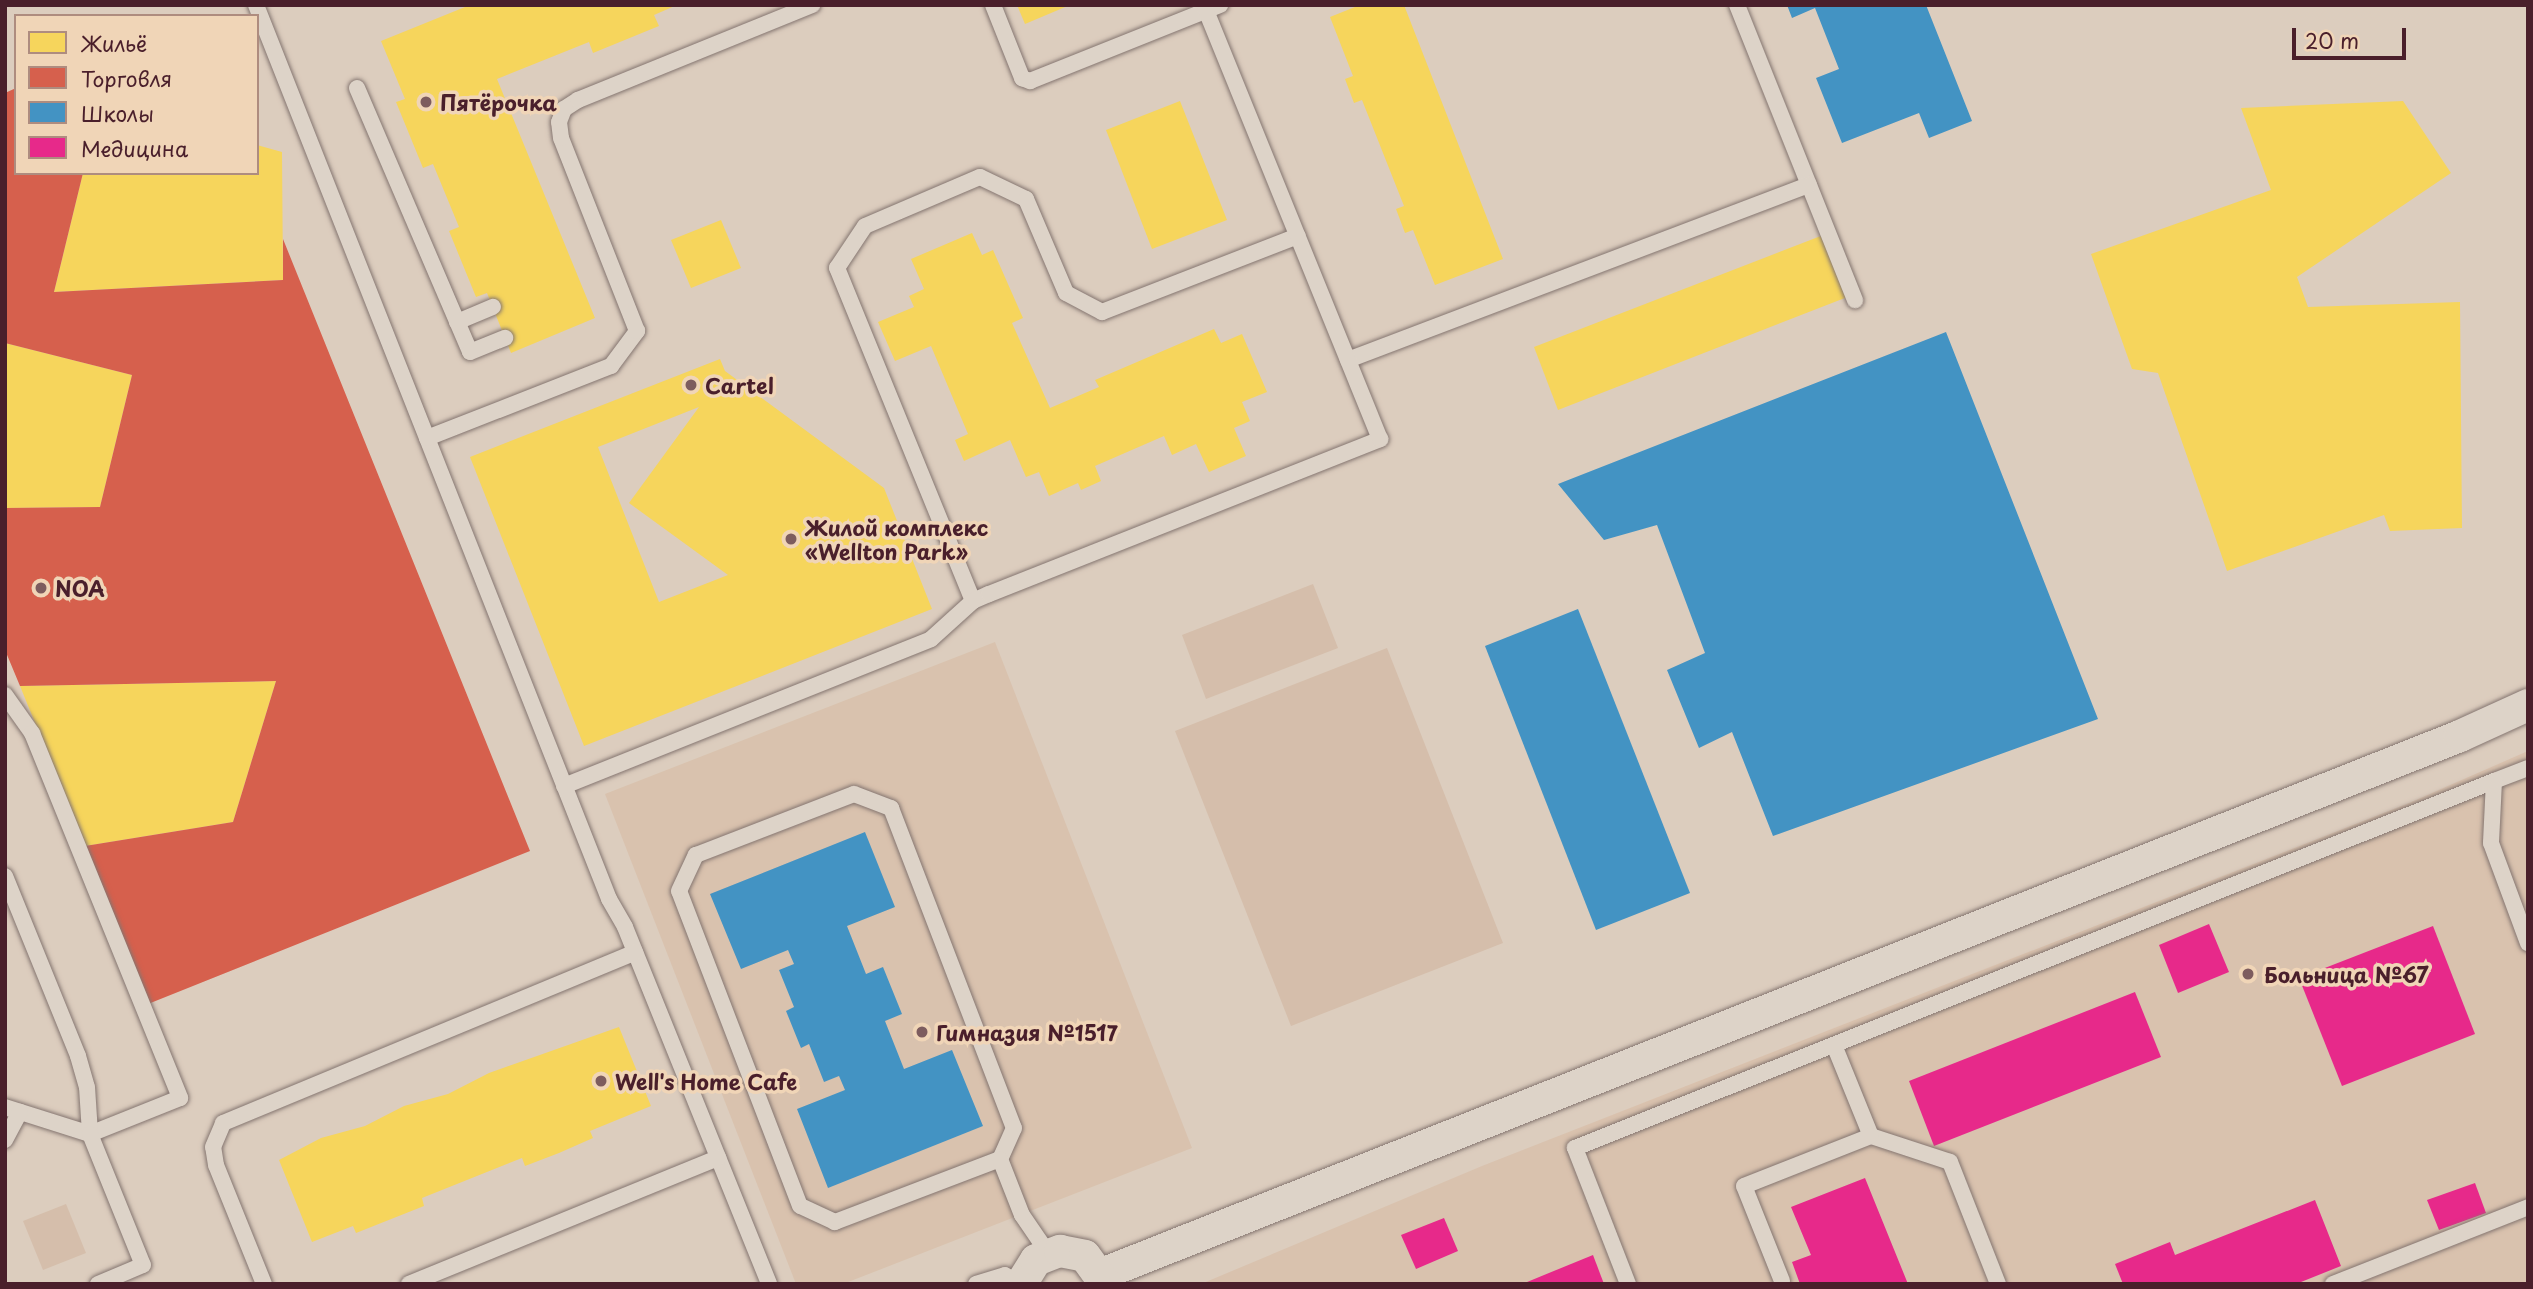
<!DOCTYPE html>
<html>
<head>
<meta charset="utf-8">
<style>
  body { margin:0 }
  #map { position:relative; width:2533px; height:1289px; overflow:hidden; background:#dccdbe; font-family:"Playpen Sans",sans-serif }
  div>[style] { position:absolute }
  .built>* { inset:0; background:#d9c2ae }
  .green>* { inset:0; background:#d5beab }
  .homes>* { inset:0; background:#f6d55c }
  .shops>* { inset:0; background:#d6604d }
  .schools>* { inset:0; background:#4393c3 }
  .health>* { inset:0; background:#e7298a }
  .roads { filter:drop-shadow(0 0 2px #847570) drop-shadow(0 0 2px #847570) }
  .lane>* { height:16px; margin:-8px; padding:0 8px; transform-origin:8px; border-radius:8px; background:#ddd3c8 }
  .street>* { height:32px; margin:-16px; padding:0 16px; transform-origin:16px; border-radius:16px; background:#ddd3c8 }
  .dots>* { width:19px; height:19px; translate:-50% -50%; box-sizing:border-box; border:4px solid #f0d5b7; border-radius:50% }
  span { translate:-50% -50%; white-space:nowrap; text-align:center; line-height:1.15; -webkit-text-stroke:7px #f0d5b7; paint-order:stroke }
  .poi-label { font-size:21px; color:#4a1f2b; font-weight:700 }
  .left { translate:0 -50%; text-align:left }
  .frame { position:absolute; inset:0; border:7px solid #4a1f2b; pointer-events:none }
  .legend { position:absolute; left:14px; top:14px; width:245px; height:161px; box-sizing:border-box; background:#f0d5b7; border:2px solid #ae8c7f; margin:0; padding:9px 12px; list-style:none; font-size:21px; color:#4a1f2b }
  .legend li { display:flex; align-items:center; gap:14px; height:35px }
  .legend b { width:35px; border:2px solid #ae8c7f }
  .scale { position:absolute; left:2292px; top:28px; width:114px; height:32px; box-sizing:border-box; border:4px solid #4a1f2b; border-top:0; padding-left:9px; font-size:21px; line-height:24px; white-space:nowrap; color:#4a1f2b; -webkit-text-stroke:5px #f0d5b7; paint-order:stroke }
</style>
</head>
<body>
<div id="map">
  <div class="built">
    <div style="clip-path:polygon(995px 642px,1192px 1148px,843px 1284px,796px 1284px,605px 794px)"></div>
    <div style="clip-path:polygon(2528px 751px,2528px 1284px,1201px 1284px,1482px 1166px,2409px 803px)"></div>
  </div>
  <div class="green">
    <div style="clip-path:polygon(1313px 584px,1338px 648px,1206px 699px,1182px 635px)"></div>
    <div style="clip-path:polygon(1387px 648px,1503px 943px,1291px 1026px,1175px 731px)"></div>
    <div style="clip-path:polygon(66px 1204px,86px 1253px,43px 1270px,23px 1221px)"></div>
  </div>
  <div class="homes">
    <div style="clip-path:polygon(470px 5px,677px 5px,654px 15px,659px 26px,593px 53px,589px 42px,497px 79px,595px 318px,511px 353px,487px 293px,476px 297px,449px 231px,459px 227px,433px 164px,423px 168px,396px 102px,405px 99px,381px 41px)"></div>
    <div style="clip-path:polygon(1017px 5px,1070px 5px,1025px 24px)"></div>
    <div style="clip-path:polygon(1360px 5px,1404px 5px,1503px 259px,1435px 285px,1413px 230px,1405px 233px,1396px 209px,1404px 206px,1362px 100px,1354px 103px,1345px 79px,1353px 76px,1330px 17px)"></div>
    <div style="clip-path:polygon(1180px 101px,1227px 220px,1152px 249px,1106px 130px)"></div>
    <div style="clip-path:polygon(2403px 101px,2451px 173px,2297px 277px,2308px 307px,2460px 302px,2462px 528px,2390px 531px,2384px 515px,2227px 571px,2158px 373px,2132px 369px,2091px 254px,2271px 190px,2241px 108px)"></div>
    <div style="clip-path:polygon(257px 145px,282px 152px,283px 280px,54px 292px,83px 173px,257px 173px)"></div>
    <div style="clip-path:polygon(721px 220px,741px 268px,691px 288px,671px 240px)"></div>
    <div style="clip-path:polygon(972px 233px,982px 255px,993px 250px,1023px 318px,1012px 323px,1050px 408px,1099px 387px,1095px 380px,1214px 329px,1221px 343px,1242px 334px,1267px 392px,1242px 402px,1250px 421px,1234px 428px,1246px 456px,1209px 472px,1196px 444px,1172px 455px,1164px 436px,1095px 466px,1101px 481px,1081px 490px,1078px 483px,1049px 496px,1039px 472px,1026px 477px,1010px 440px,964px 461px,955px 440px,968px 434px,931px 346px,895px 361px,878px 322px,914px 307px,909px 296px,924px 289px,911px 259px)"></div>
    <div style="clip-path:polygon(1826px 234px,1850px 296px,1558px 410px,1534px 347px)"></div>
    <div style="clip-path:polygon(5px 343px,132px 375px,100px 507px,5px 508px)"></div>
    <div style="clip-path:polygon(evenodd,720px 359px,725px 371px,884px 488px,932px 609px,584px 746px,470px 457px,720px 359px,699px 407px,629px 503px,728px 575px,659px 602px,598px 447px,699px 407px)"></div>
    <div style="clip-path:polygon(276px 681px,233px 822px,85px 846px,20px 686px)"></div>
    <div style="clip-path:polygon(619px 1027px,651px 1106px,590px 1131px,593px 1138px,559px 1153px,525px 1166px,522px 1158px,422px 1198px,424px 1206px,356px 1233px,353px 1226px,312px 1242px,279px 1160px,321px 1138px,365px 1126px,404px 1106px,448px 1094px,489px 1073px)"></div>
  </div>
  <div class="shops">
    <div style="clip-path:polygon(16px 88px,16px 173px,83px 173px,54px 292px,283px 280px,283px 239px,530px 851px,148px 1004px,85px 846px,233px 822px,276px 681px,20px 686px,5px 650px,5px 508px,100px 507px,132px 375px,5px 343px,5px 93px)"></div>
  </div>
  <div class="schools">
    <div style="clip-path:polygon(1787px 5px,1926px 5px,1972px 121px,1929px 138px,1919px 113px,1842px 143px,1816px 78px,1839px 69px,1815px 8px,1792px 18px)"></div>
    <div style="clip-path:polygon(1946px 332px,2098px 719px,1773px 836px,1732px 732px,1699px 748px,1667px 670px,1705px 653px,1657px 525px,1604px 540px,1558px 484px)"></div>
    <div style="clip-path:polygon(1578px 609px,1690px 893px,1596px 930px,1485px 646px)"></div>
    <div style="clip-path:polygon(865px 832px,895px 907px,847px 926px,866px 974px,883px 967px,902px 1014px,885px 1021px,904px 1069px,952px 1050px,983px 1126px,828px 1188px,797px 1109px,845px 1090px,839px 1076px,824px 1082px,809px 1044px,801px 1048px,786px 1011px,794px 1007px,779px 970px,794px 964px,788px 950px,741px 969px,710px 894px)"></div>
  </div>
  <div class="health">
    <div style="clip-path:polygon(2209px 924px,2229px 972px,2178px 993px,2159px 945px)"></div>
    <div style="clip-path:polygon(2433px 926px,2475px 1034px,2342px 1086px,2299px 978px)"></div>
    <div style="clip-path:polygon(2135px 992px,2161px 1057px,1934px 1146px,1909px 1081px)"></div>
    <div style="clip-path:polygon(1865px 1178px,1908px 1284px,1800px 1284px,1792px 1262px,1811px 1255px,1791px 1207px)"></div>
    <div style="clip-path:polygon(2475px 1183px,2486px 1213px,2439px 1230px,2427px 1200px)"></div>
    <div style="clip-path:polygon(2315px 1200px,2341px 1266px,2296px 1284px,2123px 1284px,2115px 1264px,2170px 1242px,2175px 1255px)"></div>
    <div style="clip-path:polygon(1444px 1218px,1458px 1251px,1416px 1269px,1401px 1235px)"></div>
    <div style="clip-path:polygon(1593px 1255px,1604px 1284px,1522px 1284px)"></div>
  </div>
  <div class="roads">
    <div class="lane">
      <div style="left:256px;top:5px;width:961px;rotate:68.45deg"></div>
      <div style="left:609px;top:899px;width:32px;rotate:60deg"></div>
      <div style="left:625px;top:927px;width:385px;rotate:68deg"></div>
      <div style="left:993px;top:5px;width:79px;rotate:68.3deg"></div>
      <div style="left:1022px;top:78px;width:9px;rotate:21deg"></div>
      <div style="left:1030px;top:81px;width:205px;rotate:-21.8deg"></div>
      <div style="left:1737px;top:5px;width:318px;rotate:68.2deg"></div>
      <div style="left:357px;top:88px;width:287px;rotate:66.8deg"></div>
      <div style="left:470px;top:352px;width:38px;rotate:-22deg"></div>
      <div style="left:457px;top:322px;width:39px;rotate:-23deg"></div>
      <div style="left:1348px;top:360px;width:493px;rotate:-20.8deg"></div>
      <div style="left:427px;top:438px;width:198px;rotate:-21.4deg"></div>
      <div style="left:611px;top:366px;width:44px;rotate:-53.4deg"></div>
      <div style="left:637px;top:331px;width:207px;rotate:-111.5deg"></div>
      <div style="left:561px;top:138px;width:16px;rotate:-97deg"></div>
      <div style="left:559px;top:122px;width:14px;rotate:-69deg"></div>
      <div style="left:564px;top:109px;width:17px;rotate:-33deg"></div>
      <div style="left:578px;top:100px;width:253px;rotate:-22.1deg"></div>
      <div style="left:973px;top:601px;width:360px;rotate:-112.2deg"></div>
      <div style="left:837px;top:268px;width:50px;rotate:-56.3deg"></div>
      <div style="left:865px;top:226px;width:125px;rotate:-23.1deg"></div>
      <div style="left:980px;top:177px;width:51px;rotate:25.6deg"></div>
      <div style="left:1026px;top:199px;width:102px;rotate:66.9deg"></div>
      <div style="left:1066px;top:293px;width:41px;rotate:27.8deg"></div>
      <div style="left:1102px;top:312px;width:210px;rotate:-21.2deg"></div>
      <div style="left:5px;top:695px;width:47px;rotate:54.6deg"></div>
      <div style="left:32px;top:733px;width:394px;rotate:67.9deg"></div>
      <div style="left:180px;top:1098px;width:97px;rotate:158.2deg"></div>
      <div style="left:90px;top:1134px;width:89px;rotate:-162.4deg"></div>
      <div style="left:2528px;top:768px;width:36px;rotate:159deg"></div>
      <div style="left:2494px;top:781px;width:62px;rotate:92.8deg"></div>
      <div style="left:2491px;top:843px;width:107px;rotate:69.7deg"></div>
      <div style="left:564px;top:786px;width:395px;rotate:-21.8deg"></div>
      <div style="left:931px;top:639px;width:57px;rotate:-42.1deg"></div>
      <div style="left:973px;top:601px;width:17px;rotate:-24deg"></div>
      <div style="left:989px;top:594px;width:421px;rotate:-21.6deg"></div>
      <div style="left:1380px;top:439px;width:462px;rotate:-112.1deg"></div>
      <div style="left:854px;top:794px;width:40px;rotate:21deg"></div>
      <div style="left:891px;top:808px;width:343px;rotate:69deg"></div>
      <div style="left:1014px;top:1128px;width:34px;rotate:114deg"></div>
      <div style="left:1000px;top:1159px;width:177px;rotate:159.1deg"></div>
      <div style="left:835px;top:1222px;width:38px;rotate:-155deg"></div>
      <div style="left:800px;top:1206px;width:337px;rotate:-111deg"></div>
      <div style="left:679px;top:891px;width:40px;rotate:-65deg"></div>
      <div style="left:696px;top:855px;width:169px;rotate:-21.1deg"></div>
      <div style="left:5px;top:876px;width:194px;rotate:67.9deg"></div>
      <div style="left:78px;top:1056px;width:32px;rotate:74deg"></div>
      <div style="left:87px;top:1087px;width:47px;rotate:86.3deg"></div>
      <div style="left:90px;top:1134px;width:141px;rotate:68deg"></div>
      <div style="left:143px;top:1265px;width:49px;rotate:157.1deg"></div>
      <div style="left:1834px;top:1045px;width:98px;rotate:67.9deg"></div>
      <div style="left:1871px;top:1136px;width:83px;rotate:18.2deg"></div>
      <div style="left:1950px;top:1162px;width:131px;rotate:68.5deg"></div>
      <div style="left:5px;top:1140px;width:32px;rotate:-62deg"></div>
      <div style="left:1000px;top:1159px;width:60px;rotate:68.6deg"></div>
      <div style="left:1022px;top:1215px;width:46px;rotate:55.6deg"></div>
      <div style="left:1782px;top:1281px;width:102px;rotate:-111.8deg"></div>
      <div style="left:1744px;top:1186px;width:136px;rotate:-21.5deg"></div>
      <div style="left:264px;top:1284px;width:128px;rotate:-112deg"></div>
      <div style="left:216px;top:1165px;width:18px;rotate:-99deg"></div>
      <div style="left:213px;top:1147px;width:26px;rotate:-67deg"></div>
      <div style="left:223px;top:1123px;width:446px;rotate:-22.5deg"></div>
      <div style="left:409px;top:1284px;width:334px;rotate:-22.2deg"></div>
      <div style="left:976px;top:1284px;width:30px;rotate:-17deg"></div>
      <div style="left:1005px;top:1275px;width:17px;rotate:31deg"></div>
      <div style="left:1628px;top:1284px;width:146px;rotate:-111.3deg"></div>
      <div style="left:1575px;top:1148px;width:990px;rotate:-21.77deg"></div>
      <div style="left:2333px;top:1284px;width:210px;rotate:-21.5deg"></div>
    </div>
    <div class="street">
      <div style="left:1102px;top:1274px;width:1461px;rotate:-21.61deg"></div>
      <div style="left:2460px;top:736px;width:75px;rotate:-24.5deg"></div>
      <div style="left:1021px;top:1284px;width:28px;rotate:-58deg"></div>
      <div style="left:1036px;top:1260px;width:26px;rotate:-21deg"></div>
      <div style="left:1060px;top:1251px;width:25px;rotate:11deg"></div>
      <div style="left:1085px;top:1256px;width:34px;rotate:54deg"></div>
    </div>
  </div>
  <div class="dots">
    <div style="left:426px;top:102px;background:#7d5c5e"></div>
    <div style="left:691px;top:385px;background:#7d5c5e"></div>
    <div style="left:791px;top:539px;background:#7d5c5e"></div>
    <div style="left:41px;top:588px;background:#7d5c5e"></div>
    <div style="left:2248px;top:974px;background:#7d5c5e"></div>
    <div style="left:922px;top:1032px;background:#7d5c5e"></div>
    <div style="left:601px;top:1081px;background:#7d5c5e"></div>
  </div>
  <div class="poi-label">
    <span class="left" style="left:440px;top:102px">Пятёрочка</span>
    <span class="left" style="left:705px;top:385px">Cartel</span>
    <span class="left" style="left:805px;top:539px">Жилой комплекс<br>«Wellton Park»</span>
    <span class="left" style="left:55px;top:588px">NOA</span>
    <span class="left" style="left:2264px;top:974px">Больница №67</span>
    <span class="left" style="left:936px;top:1032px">Гимназия №1517</span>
    <span class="left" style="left:615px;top:1081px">Well's Home Cafe</span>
  </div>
  <div class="frame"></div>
  <ul class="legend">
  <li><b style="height:19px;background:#f6d55c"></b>Жильё</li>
  <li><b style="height:19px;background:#d6604d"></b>Торговля</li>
  <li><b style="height:19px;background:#4393c3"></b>Школы</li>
  <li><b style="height:19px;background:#e7298a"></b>Медицина</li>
  </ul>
  <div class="scale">20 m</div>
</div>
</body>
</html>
